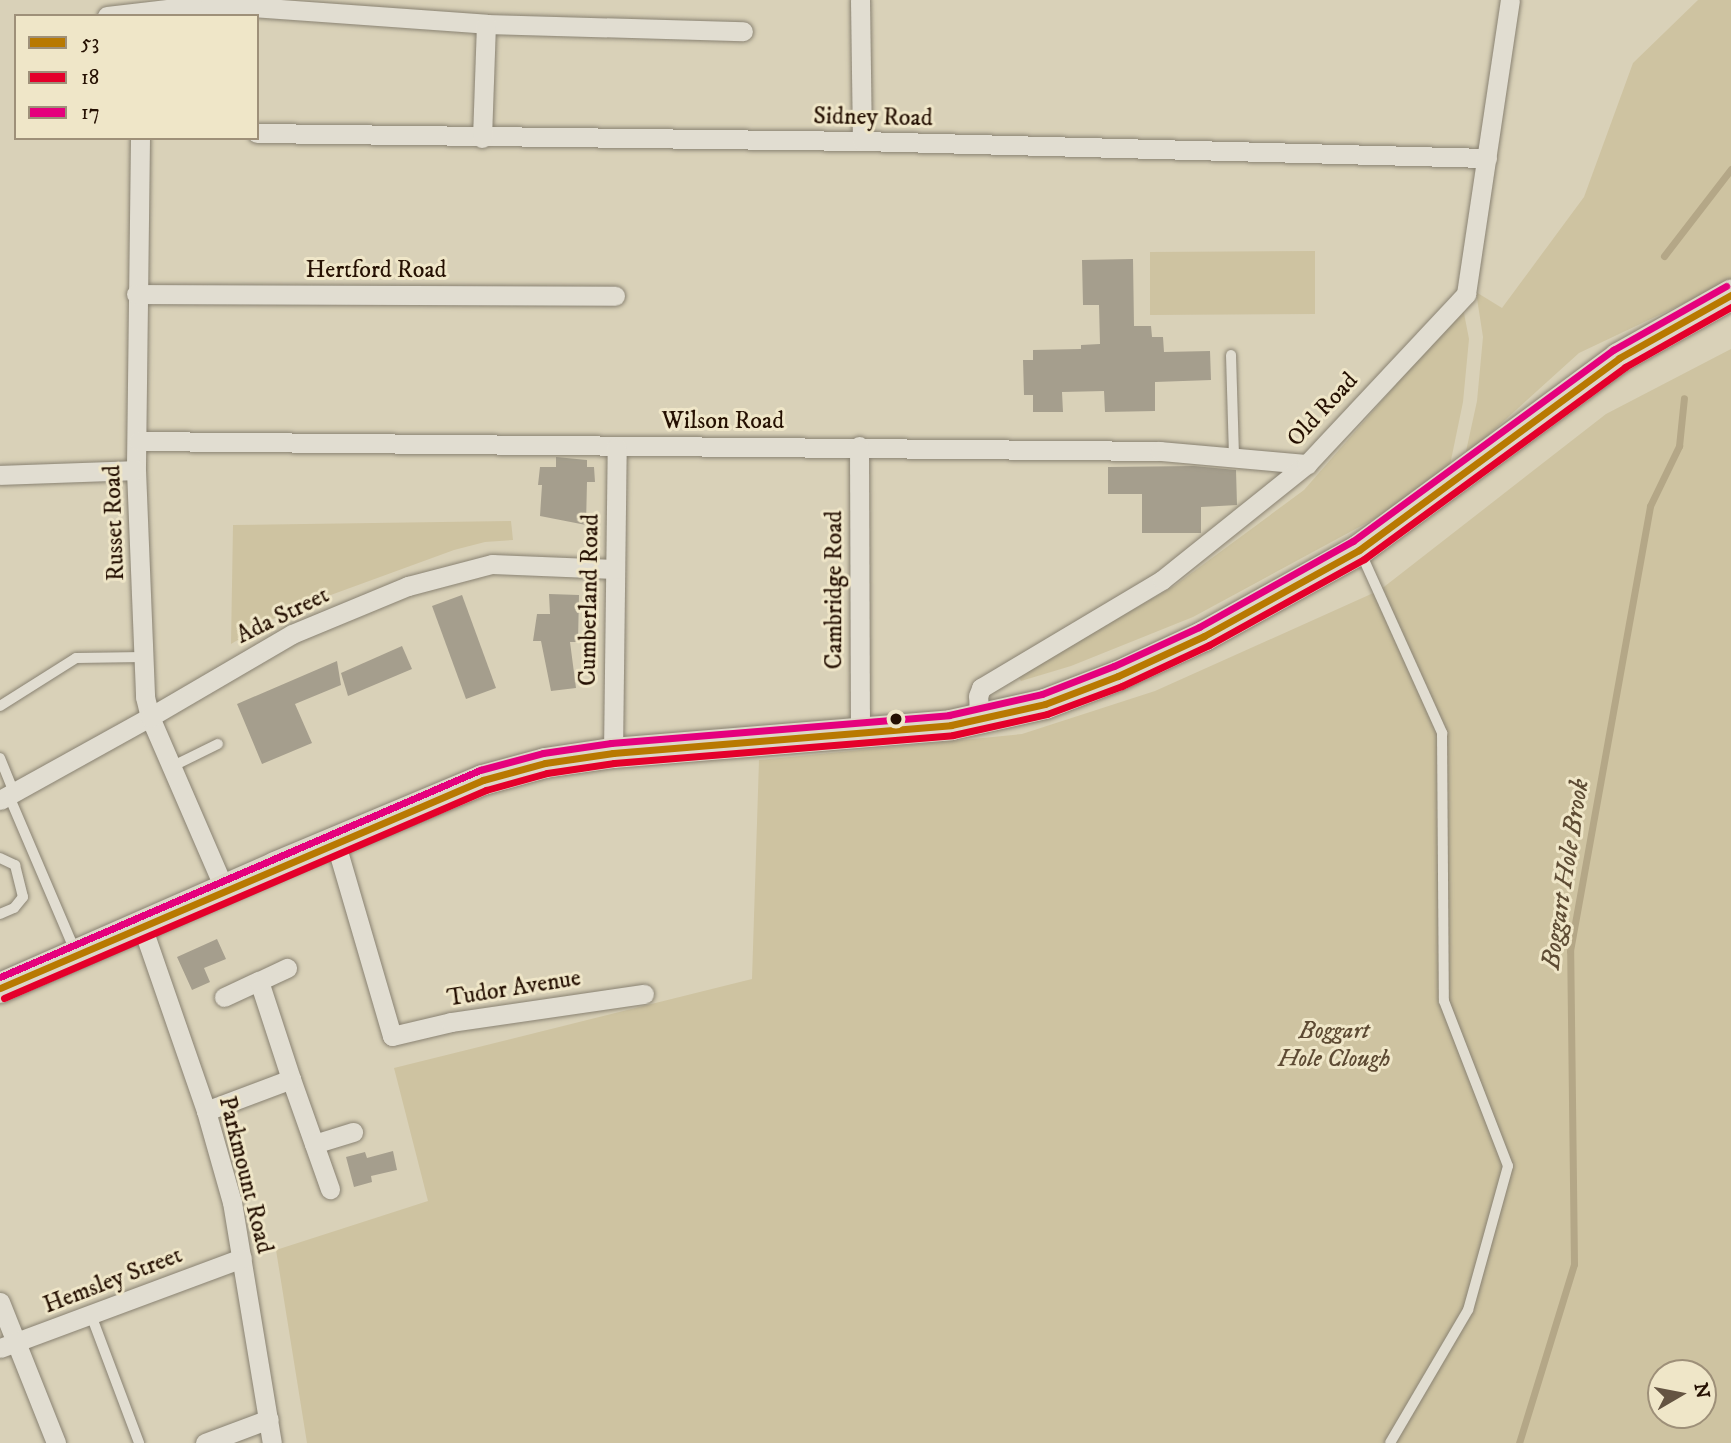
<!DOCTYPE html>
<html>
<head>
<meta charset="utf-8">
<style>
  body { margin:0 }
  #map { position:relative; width:1731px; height:1443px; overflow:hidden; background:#d9d1b8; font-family:"IM FELL DW Pica",serif }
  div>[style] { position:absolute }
  .green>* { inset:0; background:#cec3a1 }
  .stream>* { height:7px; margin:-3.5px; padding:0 3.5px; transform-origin:3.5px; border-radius:3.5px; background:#b4a787 }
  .building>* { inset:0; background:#a59e8d }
  .roads { filter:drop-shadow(0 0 2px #898272) drop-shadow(0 0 2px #898272) }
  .service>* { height:10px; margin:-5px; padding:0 5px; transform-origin:5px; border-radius:5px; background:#e1ddd1 }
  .minor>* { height:19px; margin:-9.5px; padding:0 9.5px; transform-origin:9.5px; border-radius:9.5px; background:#e1ddd1 }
  .primary>* { height:30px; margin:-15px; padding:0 15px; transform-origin:15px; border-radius:15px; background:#dcd7c8 }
  .bus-1>* { height:7px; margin:-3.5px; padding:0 3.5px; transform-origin:3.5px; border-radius:3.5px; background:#b87901 }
  .bus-2>* { height:7px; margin:-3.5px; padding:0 3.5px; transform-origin:3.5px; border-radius:3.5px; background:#e4002b }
  .bus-3>* { height:7px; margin:-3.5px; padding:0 3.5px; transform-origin:3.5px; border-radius:3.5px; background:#e5007d }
  .dots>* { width:19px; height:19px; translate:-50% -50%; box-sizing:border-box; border:4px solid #efe6c8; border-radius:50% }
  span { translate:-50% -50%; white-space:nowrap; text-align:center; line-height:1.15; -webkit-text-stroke:6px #efe6c8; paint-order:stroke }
  .street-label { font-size:24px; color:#251002 }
  .park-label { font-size:24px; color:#5d4a33; font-style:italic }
  .water-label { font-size:26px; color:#5e4c34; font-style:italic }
  .legend { position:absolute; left:14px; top:14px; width:245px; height:126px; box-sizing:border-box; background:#efe6c8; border:2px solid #9e9079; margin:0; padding:9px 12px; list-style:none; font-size:21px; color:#251002 }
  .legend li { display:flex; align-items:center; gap:14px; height:35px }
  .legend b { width:35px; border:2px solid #9e9079 }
  .north { position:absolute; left:1647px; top:1359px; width:70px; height:70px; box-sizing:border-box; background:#efe6c8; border:2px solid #9e9079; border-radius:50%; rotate:80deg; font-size:19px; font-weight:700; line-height:28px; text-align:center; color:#251002 }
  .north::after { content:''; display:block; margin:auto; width:24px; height:32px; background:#645442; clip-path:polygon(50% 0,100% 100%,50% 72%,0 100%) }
</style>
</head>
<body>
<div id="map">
  <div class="green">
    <div style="clip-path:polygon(1698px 0,1731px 0,1731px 281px,1579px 353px,1465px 456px,1477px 401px,1483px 337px,1476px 292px,1502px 308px,1584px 197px,1633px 63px)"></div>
    <div style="clip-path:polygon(1315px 251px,1315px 314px,1150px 315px,1150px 252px)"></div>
    <div style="clip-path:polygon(1463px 308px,1469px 339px,1463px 402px,1450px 465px,1385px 513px,1193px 617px,1071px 666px,1021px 681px,1018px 676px,1174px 586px,1304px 490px)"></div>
    <div style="clip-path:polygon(evenodd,1731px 349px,1731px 1443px,307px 1443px,276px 1250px,428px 1201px,394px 1068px,752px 979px,759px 760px,1022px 734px,1155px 691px,1380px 590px,1606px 414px,1731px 349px,1661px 1373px,1703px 1373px,1703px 1415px,1661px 1415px,1661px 1373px)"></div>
    <div style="clip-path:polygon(511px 521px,513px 540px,485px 542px,454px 550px,328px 596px,273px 619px,231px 644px,233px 525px)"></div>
  </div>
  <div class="stream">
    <div style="left:1664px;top:256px;width:110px;rotate:-52.4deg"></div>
    <div style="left:1519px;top:1443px;width:187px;rotate:-72.9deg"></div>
    <div style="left:1574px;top:1264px;width:313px;rotate:-90.7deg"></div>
    <div style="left:1570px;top:951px;width:452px;rotate:-79.8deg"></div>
    <div style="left:1650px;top:506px;width:67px;rotate:-64.2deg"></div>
    <div style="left:1679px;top:446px;width:48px;rotate:-84.1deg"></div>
  </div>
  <div class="building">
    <div style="clip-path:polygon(1133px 259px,1134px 326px,1151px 326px,1152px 337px,1163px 337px,1164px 352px,1210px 351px,1211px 380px,1155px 382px,1155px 411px,1105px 412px,1104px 391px,1062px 392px,1063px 412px,1033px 412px,1033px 395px,1024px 395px,1023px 360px,1033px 360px,1033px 350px,1081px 349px,1081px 345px,1100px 344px,1099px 305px,1083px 305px,1082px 260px)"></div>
    <div style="clip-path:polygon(556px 457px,587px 460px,587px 467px,594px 467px,595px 482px,587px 482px,586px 525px,540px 516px,542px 485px,538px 485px,540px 467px,556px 467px)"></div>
    <div style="clip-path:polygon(1194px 466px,1236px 470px,1237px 505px,1201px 507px,1201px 533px,1142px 533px,1142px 494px,1108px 494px,1108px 467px)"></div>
    <div style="clip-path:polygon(549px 594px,579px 595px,578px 642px,570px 642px,576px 688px,551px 691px,541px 641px,533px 641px,537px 614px,550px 614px)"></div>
    <div style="clip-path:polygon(462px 595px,496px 688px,466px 699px,432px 606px)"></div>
    <div style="clip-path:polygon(402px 646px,412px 669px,348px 696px,341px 673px)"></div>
    <div style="clip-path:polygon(337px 661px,341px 685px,295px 704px,312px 743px,262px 764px,237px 704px)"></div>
    <div style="clip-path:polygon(217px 939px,226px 959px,204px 968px,210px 982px,192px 990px,177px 957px)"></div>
    <div style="clip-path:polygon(393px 1151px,397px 1170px,371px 1176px,372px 1182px,354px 1187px,346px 1157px,365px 1152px,367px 1158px)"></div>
  </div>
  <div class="roads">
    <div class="service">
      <div style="left:1231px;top:355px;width:102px;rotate:88.3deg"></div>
      <div style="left:1360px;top:551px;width:200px;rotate:65.7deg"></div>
      <div style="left:1442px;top:733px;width:268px;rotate:89.6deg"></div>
      <div style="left:1444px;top:1001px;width:177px;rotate:68.8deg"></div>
      <div style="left:1508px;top:1166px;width:149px;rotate:105.5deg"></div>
      <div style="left:1468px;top:1310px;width:154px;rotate:120.4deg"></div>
      <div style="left:0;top:706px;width:90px;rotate:-32.3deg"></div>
      <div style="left:76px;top:658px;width:67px;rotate:-0.9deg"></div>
      <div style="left:0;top:758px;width:38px;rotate:68deg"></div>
      <div style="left:173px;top:766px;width:50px;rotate:-26.1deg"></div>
      <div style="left:9px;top:796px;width:168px;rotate:66.9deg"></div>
      <div style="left:0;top:858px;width:17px;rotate:25deg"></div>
      <div style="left:15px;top:865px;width:33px;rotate:76deg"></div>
      <div style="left:23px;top:897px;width:14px;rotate:129deg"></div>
      <div style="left:14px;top:908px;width:15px;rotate:157deg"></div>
      <div style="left:91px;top:1315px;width:137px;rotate:69.4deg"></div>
    </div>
    <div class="minor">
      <div style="left:860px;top:0;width:141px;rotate:89.2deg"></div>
      <div style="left:107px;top:16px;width:104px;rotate:-6.6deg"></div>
      <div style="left:210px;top:4px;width:277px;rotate:4.1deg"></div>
      <div style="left:486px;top:24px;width:257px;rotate:1.6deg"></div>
      <div style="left:257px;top:133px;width:605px;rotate:0.76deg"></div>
      <div style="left:862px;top:141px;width:625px;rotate:1.56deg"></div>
      <div style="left:140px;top:138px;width:332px;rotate:90.7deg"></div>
      <div style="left:136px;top:470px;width:227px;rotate:87.7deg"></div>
      <div style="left:145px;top:697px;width:21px;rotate:76deg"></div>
      <div style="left:150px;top:717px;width:189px;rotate:66.6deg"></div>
      <div style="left:482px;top:138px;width:114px;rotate:-88deg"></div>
      <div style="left:136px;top:294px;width:479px;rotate:0.2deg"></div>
      <div style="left:138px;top:441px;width:1022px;rotate:0.56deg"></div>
      <div style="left:1160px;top:451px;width:148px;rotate:5.1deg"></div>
      <div style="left:859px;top:446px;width:288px;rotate:89.8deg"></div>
      <div style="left:0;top:475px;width:136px;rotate:-2.1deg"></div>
      <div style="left:979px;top:719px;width:23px;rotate:-92deg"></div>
      <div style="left:978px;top:696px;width:9px;rotate:-69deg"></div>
      <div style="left:981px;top:688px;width:211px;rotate:-30.8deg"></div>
      <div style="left:1162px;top:580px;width:186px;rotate:-38.7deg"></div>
      <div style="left:1307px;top:464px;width:233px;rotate:-46.9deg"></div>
      <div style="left:1466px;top:294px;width:297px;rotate:-81.5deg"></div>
      <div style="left:613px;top:753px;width:306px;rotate:-89.3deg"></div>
      <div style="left:0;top:800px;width:171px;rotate:-29deg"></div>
      <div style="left:150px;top:717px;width:164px;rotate:-30.3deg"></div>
      <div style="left:292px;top:634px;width:126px;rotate:-22.5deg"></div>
      <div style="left:408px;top:586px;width:87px;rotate:-14.7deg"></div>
      <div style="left:492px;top:564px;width:123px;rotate:2.3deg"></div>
      <div style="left:335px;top:841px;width:203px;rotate:73.7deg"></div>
      <div style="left:392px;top:1036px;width:61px;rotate:-13.3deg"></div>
      <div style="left:451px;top:1022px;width:195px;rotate:-8.3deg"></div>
      <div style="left:142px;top:926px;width:196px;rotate:70.9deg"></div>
      <div style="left:206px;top:1111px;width:95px;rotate:74.1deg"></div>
      <div style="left:232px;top:1202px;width:244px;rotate:80.6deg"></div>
      <div style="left:224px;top:997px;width:38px;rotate:-25deg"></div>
      <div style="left:291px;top:1079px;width:117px;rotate:70.5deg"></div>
      <div style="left:206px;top:1111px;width:91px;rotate:-20.6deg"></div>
      <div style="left:291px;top:1079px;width:103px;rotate:-108.1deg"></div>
      <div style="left:259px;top:981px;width:31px;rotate:-25deg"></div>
      <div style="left:314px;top:1144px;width:41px;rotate:-17.1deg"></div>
      <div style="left:0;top:1302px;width:152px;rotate:68.3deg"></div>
      <div style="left:0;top:1348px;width:258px;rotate:-20.4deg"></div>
      <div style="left:205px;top:1443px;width:68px;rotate:-20.6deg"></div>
    </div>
    <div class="primary">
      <div style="left:0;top:988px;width:300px;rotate:-23.7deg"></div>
      <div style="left:275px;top:867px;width:225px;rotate:-22.7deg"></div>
      <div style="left:483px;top:780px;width:64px;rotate:-15.3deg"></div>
      <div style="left:545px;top:763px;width:69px;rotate:-8.4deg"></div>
      <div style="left:613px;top:753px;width:339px;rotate:-4.7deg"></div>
      <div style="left:951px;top:725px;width:96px;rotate:-12.6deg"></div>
      <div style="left:1045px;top:704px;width:78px;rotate:-21deg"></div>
      <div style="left:1118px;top:676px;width:95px;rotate:-24.9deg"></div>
      <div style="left:1204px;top:636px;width:177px;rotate:-29deg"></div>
      <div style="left:1359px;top:550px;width:323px;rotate:-36.4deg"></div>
      <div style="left:1619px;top:358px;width:129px;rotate:-29.4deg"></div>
    </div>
  </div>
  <div class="bus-1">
    <div style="left:0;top:988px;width:526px;rotate:-23.3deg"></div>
    <div style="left:483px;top:780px;width:64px;rotate:-15.3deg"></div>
    <div style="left:545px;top:763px;width:69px;rotate:-8.4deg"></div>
    <div style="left:613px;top:753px;width:339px;rotate:-4.7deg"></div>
    <div style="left:951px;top:725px;width:96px;rotate:-12.6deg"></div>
    <div style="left:1045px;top:704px;width:78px;rotate:-21deg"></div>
    <div style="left:1118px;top:676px;width:95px;rotate:-24.9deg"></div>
    <div style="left:1204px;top:636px;width:177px;rotate:-29deg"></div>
    <div style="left:1359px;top:550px;width:323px;rotate:-36.4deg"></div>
    <div style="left:1619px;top:358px;width:129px;rotate:-29.4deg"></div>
  </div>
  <div class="bus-2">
    <div style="left:4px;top:998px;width:525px;rotate:-23.34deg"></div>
    <div style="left:486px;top:790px;width:63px;rotate:-15.6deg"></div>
    <div style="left:547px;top:773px;width:68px;rotate:-8.5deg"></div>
    <div style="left:614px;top:763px;width:340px;rotate:-4.7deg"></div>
    <div style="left:953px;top:735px;width:96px;rotate:-12.6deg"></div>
    <div style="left:1047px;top:714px;width:80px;rotate:-20.5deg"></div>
    <div style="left:1122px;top:686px;width:96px;rotate:-25.2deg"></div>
    <div style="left:1209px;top:645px;width:177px;rotate:-29deg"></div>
    <div style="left:1364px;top:559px;width:324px;rotate:-36.3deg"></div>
    <div style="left:1625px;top:367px;width:122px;rotate:-29.5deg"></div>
  </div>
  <div class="bus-3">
    <div style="left:0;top:977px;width:523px;rotate:-23.33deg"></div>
    <div style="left:480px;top:770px;width:65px;rotate:-15.1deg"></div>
    <div style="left:543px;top:753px;width:69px;rotate:-8.4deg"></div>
    <div style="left:611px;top:743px;width:339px;rotate:-4.7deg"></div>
    <div style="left:949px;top:715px;width:95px;rotate:-12.7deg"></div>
    <div style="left:1042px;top:694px;width:77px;rotate:-21.3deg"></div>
    <div style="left:1114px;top:666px;width:94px;rotate:-24.6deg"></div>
    <div style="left:1199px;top:627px;width:176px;rotate:-29.2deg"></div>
    <div style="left:1353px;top:541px;width:323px;rotate:-36.3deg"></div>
    <div style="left:1613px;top:350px;width:130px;rotate:-29.5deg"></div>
  </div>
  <div class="dots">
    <div style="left:896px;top:719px;background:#251002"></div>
  </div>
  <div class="street-label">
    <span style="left:873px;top:118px;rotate:1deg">Sidney Road</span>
    <span style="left:376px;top:271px">Hertford Road</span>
    <span style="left:1323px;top:410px;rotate:-47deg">Old Road</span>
    <span style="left:723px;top:422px">Wilson Road</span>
    <span style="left:115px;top:523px;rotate:-92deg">Russet Road</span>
    <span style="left:835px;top:590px;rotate:-90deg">Cambridge Road</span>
    <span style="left:590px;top:600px;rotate:-89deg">Cumberland Road</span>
    <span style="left:283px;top:616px;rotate:-26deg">Ada Street</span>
    <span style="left:514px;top:989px;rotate:-9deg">Tudor Avenue</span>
    <span style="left:245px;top:1175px;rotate:76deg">Parkmount Road</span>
    <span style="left:113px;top:1281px;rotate:-21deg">Hemsley Street</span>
  </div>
  <div class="park-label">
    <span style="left:1334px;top:1046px">Boggart<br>Hole Clough</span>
  </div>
  <div class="water-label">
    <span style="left:1566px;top:874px;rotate:-81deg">Boggart Hole Brook</span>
  </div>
  <ul class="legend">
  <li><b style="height:9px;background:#b87901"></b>53</li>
  <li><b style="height:9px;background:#e4002b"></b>18</li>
  <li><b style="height:9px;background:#e5007d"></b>17</li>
  </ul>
  <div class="north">N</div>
</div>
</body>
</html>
